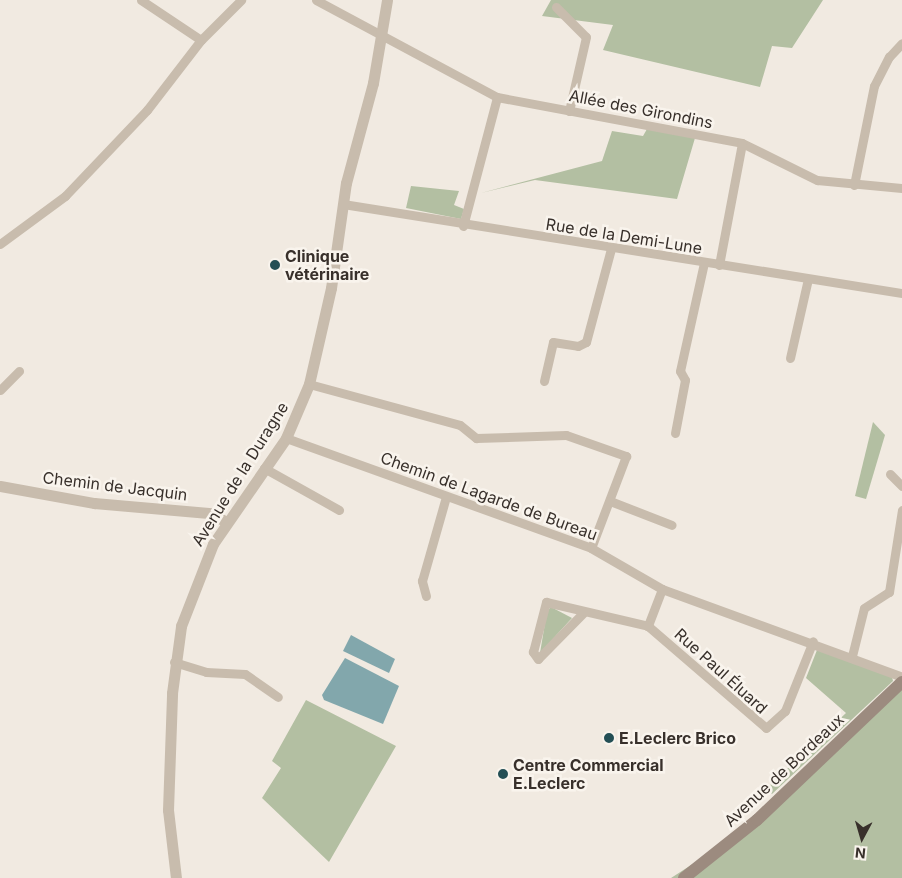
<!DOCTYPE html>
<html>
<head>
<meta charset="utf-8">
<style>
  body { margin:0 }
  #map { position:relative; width:902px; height:878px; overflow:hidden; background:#f1eae1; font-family:Inter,sans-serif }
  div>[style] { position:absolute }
  .green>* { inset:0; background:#b3bfa2 }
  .water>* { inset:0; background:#82a7ac }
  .minor>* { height:9px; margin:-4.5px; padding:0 4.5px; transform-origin:4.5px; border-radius:4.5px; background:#c8bcad }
  .tertiary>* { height:11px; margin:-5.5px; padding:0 5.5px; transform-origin:5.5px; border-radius:5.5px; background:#c8bcad }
  .secondary>* { height:12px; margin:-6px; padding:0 6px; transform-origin:6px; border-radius:6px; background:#9c8b7f }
  .dots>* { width:14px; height:14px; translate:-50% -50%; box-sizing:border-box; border:2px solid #f9f4ed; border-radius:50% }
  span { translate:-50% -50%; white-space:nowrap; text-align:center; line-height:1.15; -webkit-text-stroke:5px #f9f4ed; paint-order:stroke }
  .street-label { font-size:16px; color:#38302b }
  .poi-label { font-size:16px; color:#38302b; font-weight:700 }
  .left { translate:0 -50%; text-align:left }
  .north { position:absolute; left:837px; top:813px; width:50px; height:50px; -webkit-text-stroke:4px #f9f4ed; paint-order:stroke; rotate:186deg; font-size:14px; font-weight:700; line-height:20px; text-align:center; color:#38302b }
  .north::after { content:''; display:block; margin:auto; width:18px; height:22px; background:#38302b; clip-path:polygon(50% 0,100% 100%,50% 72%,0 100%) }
</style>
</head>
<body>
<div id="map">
  <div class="green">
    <div style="clip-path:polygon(551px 0,823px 0,792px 48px,772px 46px,760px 87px,603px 50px,613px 25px,542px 16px)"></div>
    <div style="clip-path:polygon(647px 129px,695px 138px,677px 199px,535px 180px,481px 193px,602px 161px,612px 131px,643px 136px)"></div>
    <div style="clip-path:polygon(411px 186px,459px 191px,454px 205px,464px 209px,461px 219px,406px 208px)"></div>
    <div style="clip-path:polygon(873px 422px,885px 435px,866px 499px,855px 496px)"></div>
    <div style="clip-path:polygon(551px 607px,572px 618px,540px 653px,547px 611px)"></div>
    <div style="clip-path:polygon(817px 650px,891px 673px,893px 681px,772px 794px,766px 789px,846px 713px,806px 678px)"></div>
    <div style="clip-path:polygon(902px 682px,902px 878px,671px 878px,719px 847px)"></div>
    <div style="clip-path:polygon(306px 700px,396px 746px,329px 862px,262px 798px,281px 768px,272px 761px)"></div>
  </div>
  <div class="water">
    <div style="clip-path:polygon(351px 635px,395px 659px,389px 673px,343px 651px)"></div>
    <div style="clip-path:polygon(345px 658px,399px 686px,383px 724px,324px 700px,322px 695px)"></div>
  </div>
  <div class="minor">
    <div style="left:141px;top:0;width:72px;rotate:33.7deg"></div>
    <div style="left:316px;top:0;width:205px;rotate:28.2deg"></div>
    <div style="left:497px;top:97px;width:249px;rotate:10.6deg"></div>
    <div style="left:742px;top:143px;width:84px;rotate:26.3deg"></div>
    <div style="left:817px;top:180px;width:85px;rotate:5.4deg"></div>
    <div style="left:556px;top:7px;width:42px;rotate:45deg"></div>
    <div style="left:586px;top:37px;width:76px;rotate:102.9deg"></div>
    <div style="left:854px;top:185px;width:101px;rotate:-78.6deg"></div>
    <div style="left:874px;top:86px;width:33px;rotate:-63deg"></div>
    <div style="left:889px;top:57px;width:19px;rotate:-47deg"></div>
    <div style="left:343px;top:204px;width:566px;rotate:9.05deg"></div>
    <div style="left:463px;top:226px;width:133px;rotate:-75.2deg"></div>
    <div style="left:0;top:244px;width:81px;rotate:-36.4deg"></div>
    <div style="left:65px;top:196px;width:119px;rotate:-46.4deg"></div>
    <div style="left:147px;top:110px;width:88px;rotate:-52.4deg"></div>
    <div style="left:201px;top:40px;width:57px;rotate:-45deg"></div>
    <div style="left:719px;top:265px;width:124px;rotate:-79.3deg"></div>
    <div style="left:790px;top:358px;width:81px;rotate:-77.2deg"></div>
    <div style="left:544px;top:381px;width:40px;rotate:-77deg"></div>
    <div style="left:553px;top:342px;width:25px;rotate:9deg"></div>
    <div style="left:578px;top:346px;width:9px;rotate:-27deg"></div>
    <div style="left:586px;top:342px;width:96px;rotate:-75deg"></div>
    <div style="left:309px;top:384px;width:156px;rotate:15.2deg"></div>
    <div style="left:460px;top:425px;width:21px;rotate:39deg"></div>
    <div style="left:476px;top:438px;width:90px;rotate:-1.9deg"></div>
    <div style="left:566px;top:435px;width:64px;rotate:19.3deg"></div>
    <div style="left:626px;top:456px;width:98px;rotate:110.8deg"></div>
    <div style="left:0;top:390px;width:27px;rotate:-45deg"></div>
    <div style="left:675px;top:433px;width:54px;rotate:-79.3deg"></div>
    <div style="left:685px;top:380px;width:10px;rotate:-119deg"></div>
    <div style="left:680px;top:371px;width:111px;rotate:-77.5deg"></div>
    <div style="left:286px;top:438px;width:324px;rotate:19.8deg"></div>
    <div style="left:591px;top:548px;width:82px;rotate:30deg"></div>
    <div style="left:662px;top:589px;width:256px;rotate:20.1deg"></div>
    <div style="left:264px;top:468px;width:86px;rotate:29.2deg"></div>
    <div style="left:890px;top:474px;width:17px;rotate:45deg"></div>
    <div style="left:610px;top:501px;width:66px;rotate:21.2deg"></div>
    <div style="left:662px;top:589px;width:40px;rotate:111deg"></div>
    <div style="left:648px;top:626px;width:156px;rotate:40.8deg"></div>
    <div style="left:766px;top:728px;width:25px;rotate:-42deg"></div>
    <div style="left:785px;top:711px;width:75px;rotate:-68.2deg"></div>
    <div style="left:426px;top:596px;width:16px;rotate:-105deg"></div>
    <div style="left:422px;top:581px;width:87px;rotate:-74.1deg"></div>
    <div style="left:583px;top:613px;width:64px;rotate:134.4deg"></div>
    <div style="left:538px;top:659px;width:9px;rotate:-126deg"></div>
    <div style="left:533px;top:652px;width:52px;rotate:-75.4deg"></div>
    <div style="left:546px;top:602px;width:105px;rotate:13.2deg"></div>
    <div style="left:852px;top:656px;width:49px;rotate:-76deg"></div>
    <div style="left:864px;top:608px;width:30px;rotate:-33deg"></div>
    <div style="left:889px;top:592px;width:83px;rotate:-81deg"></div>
    <div style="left:174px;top:662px;width:34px;rotate:17deg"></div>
    <div style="left:206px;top:672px;width:39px;rotate:3deg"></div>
    <div style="left:245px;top:674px;width:40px;rotate:34.9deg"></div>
  </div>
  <div class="tertiary">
    <div style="left:0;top:486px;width:96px;rotate:10.3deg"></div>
    <div style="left:94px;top:503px;width:115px;rotate:5deg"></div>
    <div style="left:209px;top:513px;width:18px;rotate:27deg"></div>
    <div style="left:176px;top:878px;width:68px;rotate:-96.7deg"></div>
    <div style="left:168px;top:810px;width:117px;rotate:-88deg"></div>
    <div style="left:172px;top:693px;width:68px;rotate:-82.3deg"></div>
    <div style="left:181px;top:626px;width:88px;rotate:-68.7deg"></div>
    <div style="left:213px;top:544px;width:129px;rotate:-55.4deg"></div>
    <div style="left:286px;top:438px;width:59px;rotate:-66.9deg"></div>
    <div style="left:309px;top:384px;width:98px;rotate:-77.1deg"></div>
    <div style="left:331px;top:288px;width:106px;rotate:-81.9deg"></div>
    <div style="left:346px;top:183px;width:104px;rotate:-74.9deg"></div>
    <div style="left:373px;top:83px;width:84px;rotate:-80.4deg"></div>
  </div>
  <div class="secondary">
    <div style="left:684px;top:878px;width:93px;rotate:-38.5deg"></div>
    <div style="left:757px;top:820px;width:200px;rotate:-43.6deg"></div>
  </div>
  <div class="dots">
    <div style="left:275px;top:265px;background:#244f55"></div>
    <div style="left:609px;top:738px;background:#244f55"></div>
    <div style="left:503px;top:774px;background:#244f55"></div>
  </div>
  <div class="street-label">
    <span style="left:641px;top:109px;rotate:11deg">Allée des Girondins</span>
    <span style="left:624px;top:236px;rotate:9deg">Rue de la Demi-Lune</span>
    <span style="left:240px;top:474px;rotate:-58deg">Avenue de la Duragne</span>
    <span style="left:115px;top:486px;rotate:7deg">Chemin de Jacquin</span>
    <span style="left:489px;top:496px;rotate:20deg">Chemin de Lagarde de Bureau</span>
    <span style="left:721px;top:671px;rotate:42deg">Rue Paul Éluard</span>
    <span style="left:784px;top:770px;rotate:-43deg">Avenue de Bordeaux</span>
  </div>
  <div class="poi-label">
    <span class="left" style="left:285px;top:265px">Clinique<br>vétérinaire</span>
    <span class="left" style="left:619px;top:738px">E.Leclerc Brico</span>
    <span class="left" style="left:513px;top:774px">Centre Commercial<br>E.Leclerc</span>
  </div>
  <div class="north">N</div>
</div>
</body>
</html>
